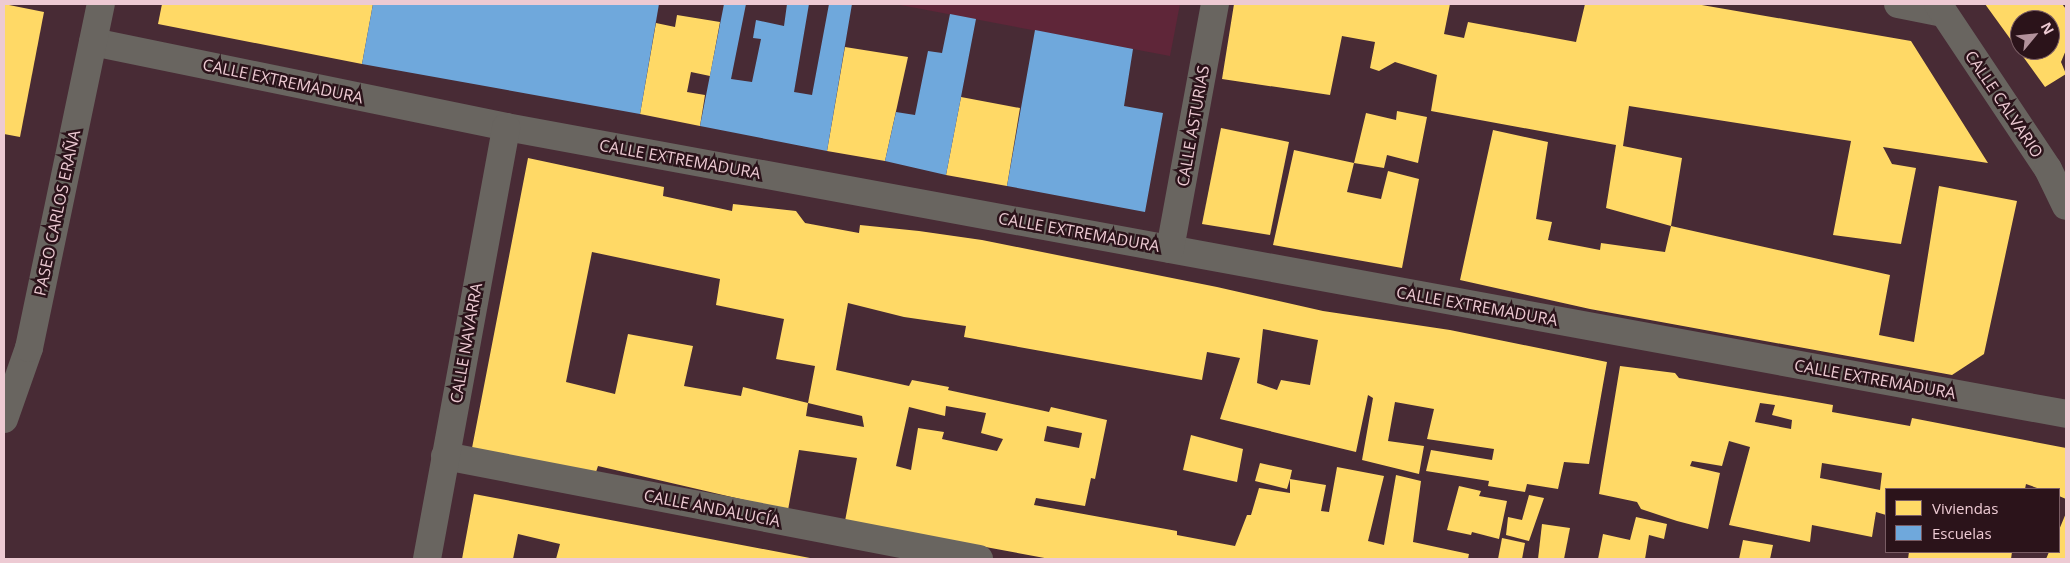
<!DOCTYPE html>
<html>
<head>
<meta charset="utf-8">
<style>
  body { margin:0 }
  #map { position:relative; width:2070px; height:563px; overflow:hidden; background:#482b35; font-family:"Open Sans",sans-serif }
  div>[style] { position:absolute }
  .built>* { inset:0; background:#5f2639 }
  .homes>* { inset:0; background:#ffd966 }
  .schools>* { inset:0; background:#6fa8dc }
  .street>* { height:28px; margin:-14px; padding:0 14px; transform-origin:14px; border-radius:14px; background:#696560 }
  span { translate:-50% -50%; white-space:nowrap; text-align:center; line-height:1.15; -webkit-text-stroke:5px #2b131a; paint-order:stroke }
  .street-label { font-size:16px; color:#edcad3 }
  .frame { position:absolute; inset:0; border:5px solid #edcad3; pointer-events:none }
  .legend { position:absolute; left:1885px; top:488px; width:175px; height:65px; box-sizing:border-box; background:#2b131a; border:1px solid #795c64; margin:0; padding:6px 9px; list-style:none; font-size:15px; color:#edcad3 }
  .legend li { display:flex; align-items:center; gap:10px; height:25px }
  .legend b { width:25px; border:1px solid #795c64 }
  .north { position:absolute; left:2010px; top:10px; width:50px; height:50px; box-sizing:border-box; background:#2b131a; border:1px solid #795c64; border-radius:50%; rotate:62deg; font-size:14px; font-weight:700; line-height:20px; text-align:center; color:#edcad3 }
  .north::after { content:''; display:block; margin:auto; width:18px; height:22px; background:#b3929c; clip-path:polygon(50% 0,100% 100%,50% 72%,0 100%) }
</style>
</head>
<body>
<div id="map">
  <div class="built">
    <div style="clip-path:polygon(895px 4px,1180px 4px,1170px 56px)"></div>
  </div>
  <div class="homes">
    <div style="clip-path:polygon(4px 4px,44px 12px,20px 137px,4px 134px)"></div>
    <div style="clip-path:polygon(162px 4px,373px 4px,362px 64px,158px 24px)"></div>
    <div style="clip-path:polygon(1234px 4px,1450px 4px,1444px 34px,1464px 38px,1468px 22px,1576px 42px,1585px 4px,1696px 4px,1911px 41px,1988px 163px,1883px 147px,1892px 164px,1916px 168px,1901px 244px,1833px 235px,1851px 141px,1629px 106px,1623px 146px,1682px 158px,1671px 226px,1606px 208px,1616px 145px,1431px 111px,1437px 75px,1395px 62px,1379px 71px,1370px 68px,1375px 42px,1342px 36px,1330px 95px,1222px 79px)"></div>
    <div style="clip-path:polygon(evenodd,1985px 4px,2062px 4px,2066px 9px,2066px 50px,2061px 62px,2066px 74px,2045px 87px,1985px 4px,2020px 20px,2050px 20px,2050px 50px,2020px 50px,2020px 20px)"></div>
    <div style="clip-path:polygon(677px 15px,720px 22px,710px 76px,691px 72px,687px 92px,705px 95px,700px 126px,640px 114px,656px 23px,675px 27px)"></div>
    <div style="clip-path:polygon(845px 47px,908px 57px,885px 161px,827px 151px)"></div>
    <div style="clip-path:polygon(961px 97px,1020px 108px,1007px 186px,946px 175px)"></div>
    <div style="clip-path:polygon(1397px 111px,1427px 117px,1418px 163px,1387px 155px,1384px 168px,1354px 163px,1347px 192px,1381px 199px,1388px 171px,1419px 179px,1402px 268px,1273px 245px,1294px 150px,1354px 163px,1366px 113px,1396px 120px)"></div>
    <div style="clip-path:polygon(1221px 128px,1289px 142px,1270px 235px,1202px 224px)"></div>
    <div style="clip-path:polygon(1493px 130px,1548px 142px,1536px 219px,1552px 222px,1548px 240px,1600px 250px,1601px 243px,1665px 252px,1671px 226px,1890px 275px,1879px 335px,1914px 342px,1939px 186px,2017px 201px,1984px 354px,1952px 375px,1590px 309px,1460px 280px)"></div>
    <div style="clip-path:polygon(evenodd,528px 158px,664px 187px,663px 196px,732px 211px,733px 204px,796px 211px,805px 223px,859px 233px,860px 225px,919px 231px,982px 240px,1217px 287px,1323px 311px,1450px 330px,1607px 362px,1589px 464px,1564px 462px,1558px 489px,1527px 484px,1525px 492px,1488px 486px,1489px 481px,1426px 471px,1431px 450px,1492px 460px,1494px 449px,1427px 439px,1434px 409px,1395px 402px,1388px 441px,1424px 446px,1419px 474px,1362px 460px,1373px 398px,1368px 395px,1356px 452px,1220px 419px,1240px 358px,1207px 352px,1202px 380px,964px 337px,966px 326px,904px 317px,848px 303px,836px 370px,909px 386px,912px 380px,949px 387px,948px 390px,1049px 412px,1051px 407px,1107px 420px,1095px 479px,1091px 478px,1085px 506px,1036px 498px,1034px 505px,1177px 531px,1177px 535px,1235px 546px,1247px 515px,1251px 515px,1259px 488px,1290px 493px,1290px 479px,1287px 489px,1255px 481px,1260px 463px,1292px 470px,1290px 479px,1326px 485px,1321px 511px,1329px 512px,1337px 467px,1384px 476px,1368px 541px,1384px 545px,1396px 475px,1421px 481px,1413px 542px,1469px 554px,1468px 559px,1050px 559px,845px 521px,857px 458px,799px 450px,788px 510px,598px 466px,596px 472px,472px 448px,528px 158px,592px 252px,720px 279px,716px 305px,784px 319px,776px 359px,815px 366px,808px 403px,743px 387px,741px 396px,684px 386px,693px 346px,628px 334px,615px 394px,566px 382px,592px 252px,528px 158px,1263px 329px,1318px 340px,1310px 385px,1281px 380px,1277px 390px,1257px 383px,1263px 329px,528px 158px,808px 403px,862px 416px,864px 427px,806px 416px,808px 403px,528px 158px,946px 406px,986px 413px,981px 433px,1003px 439px,997px 451px,942px 439px,944px 432px,918px 428px,911px 470px,896px 466px,909px 407px,945px 416px,946px 406px,528px 158px,1047px 426px,1082px 433px,1079px 448px,1044px 441px,1047px 426px)"></div>
    <div style="clip-path:polygon(evenodd,1620px 366px,1675px 373px,1679px 378px,1833px 405px,1832px 412px,1910px 426px,1912px 418px,2066px 448px,2066px 499px,2059px 496px,2059px 489px,2040px 489px,2026px 484px,2025px 489px,1886px 489px,1886px 515px,1876px 512px,1872px 537px,1812px 525px,1810px 542px,1729px 525px,1750px 447px,1729px 441px,1722px 466px,1692px 461px,1690px 466px,1720px 473px,1708px 529px,1677px 521px,1641px 509px,1637px 502px,1599px 494px,1620px 366px,1760px 403px,1775px 405px,1772px 415px,1792px 420px,1791px 429px,1755px 422px,1760px 403px,1620px 366px,1822px 463px,1882px 473px,1880px 490px,1820px 478px,1822px 463px)"></div>
    <div style="clip-path:polygon(1191px 435px,1243px 449px,1237px 482px,1183px 470px)"></div>
    <div style="clip-path:polygon(1459px 486px,1481px 491px,1479px 496px,1507px 501px,1499px 539px,1472px 532px,1471px 535px,1447px 530px)"></div>
    <div style="clip-path:polygon(474px 494px,810px 558px,810px 559px,556px 559px,560px 544px,518px 534px,513px 559px,462px 559px)"></div>
    <div style="clip-path:polygon(1529px 495px,1544px 498px,1529px 541px,1506px 535px,1508px 517px,1522px 520px)"></div>
    <div style="clip-path:polygon(2066px 513px,2066px 559px,2046px 559px,2049px 552px,2059px 552px,2059px 530px)"></div>
    <div style="clip-path:polygon(1636px 517px,1667px 524px,1664px 539px,1649px 535px,1645px 559px,1598px 559px,1603px 534px,1630px 540px)"></div>
    <div style="clip-path:polygon(1542px 524px,1570px 528px,1564px 559px,1538px 559px)"></div>
    <div style="clip-path:polygon(1502px 538px,1525px 543px,1522px 559px,1498px 559px)"></div>
    <div style="clip-path:polygon(1743px 540px,1773px 545px,1770px 559px,1739px 559px)"></div>
    <div style="clip-path:polygon(1909px 552px,2012px 552px,2011px 559px,1908px 559px)"></div>
  </div>
  <div class="schools">
    <div style="clip-path:polygon(373px 4px,659px 4px,640px 114px,362px 64px)"></div>
    <div style="clip-path:polygon(724px 4px,746px 4px,731px 79px,752px 82px,761px 39px,753px 38px,756px 20px,784px 26px,787px 4px,809px 4px,794px 92px,812px 95px,829px 4px,852px 4px,827px 151px,700px 126px)"></div>
    <div style="clip-path:polygon(950px 14px,976px 19px,946px 175px,885px 161px,896px 112px,915px 115px,928px 51px,942px 53px)"></div>
    <div style="clip-path:polygon(1035px 30px,1133px 49px,1124px 106px,1163px 113px,1145px 212px,1007px 186px)"></div>
  </div>
  <div class="street">
    <div style="left:1898px;top:4px;width:46px;rotate:11.3deg"></div>
    <div style="left:1938px;top:4px;width:198px;rotate:56.3deg"></div>
    <div style="left:2048px;top:169px;width:41px;rotate:64.1deg"></div>
    <div style="left:93px;top:42px;width:422px;rotate:11.6deg"></div>
    <div style="left:506px;top:127px;width:1586px;rotate:10.42deg"></div>
    <div style="left:1170px;top:249px;width:249px;rotate:-79.6deg"></div>
    <div style="left:4px;top:419px;width:75px;rotate:-70.6deg"></div>
    <div style="left:29px;top:348px;width:351px;rotate:-78.2deg"></div>
    <div style="left:445px;top:456px;width:544px;rotate:10.92deg"></div>
    <div style="left:427px;top:559px;width:439px;rotate:-79.6deg"></div>
  </div>
  <div class="street-label">
    <span style="left:283px;top:81px;rotate:12deg">CALLE EXTREMADURA</span>
    <span style="left:2004px;top:104px;rotate:56deg">CALLE CALVARIO</span>
    <span style="left:1193px;top:126px;rotate:-80deg">CALLE ASTURIAS</span>
    <span style="left:680px;top:159px;rotate:10deg">CALLE EXTREMADURA</span>
    <span style="left:57px;top:213px;rotate:-78deg">PASEO CARLOS ERAÑA</span>
    <span style="left:1079px;top:232px;rotate:10deg">CALLE EXTREMADURA</span>
    <span style="left:1477px;top:306px;rotate:10deg">CALLE EXTREMADURA</span>
    <span style="left:466px;top:343px;rotate:-80deg">CALLE NAVARRA</span>
    <span style="left:1875px;top:379px;rotate:10deg">CALLE EXTREMADURA</span>
    <span style="left:712px;top:508px;rotate:11deg">CALLE ANDALUCÍA</span>
  </div>
  <div class="frame"></div>
  <ul class="legend">
  <li><b style="height:14px;background:#ffd966"></b>Viviendas</li>
  <li><b style="height:14px;background:#6fa8dc"></b>Escuelas</li>
  </ul>
  <div class="north">N</div>
</div>
</body>
</html>
